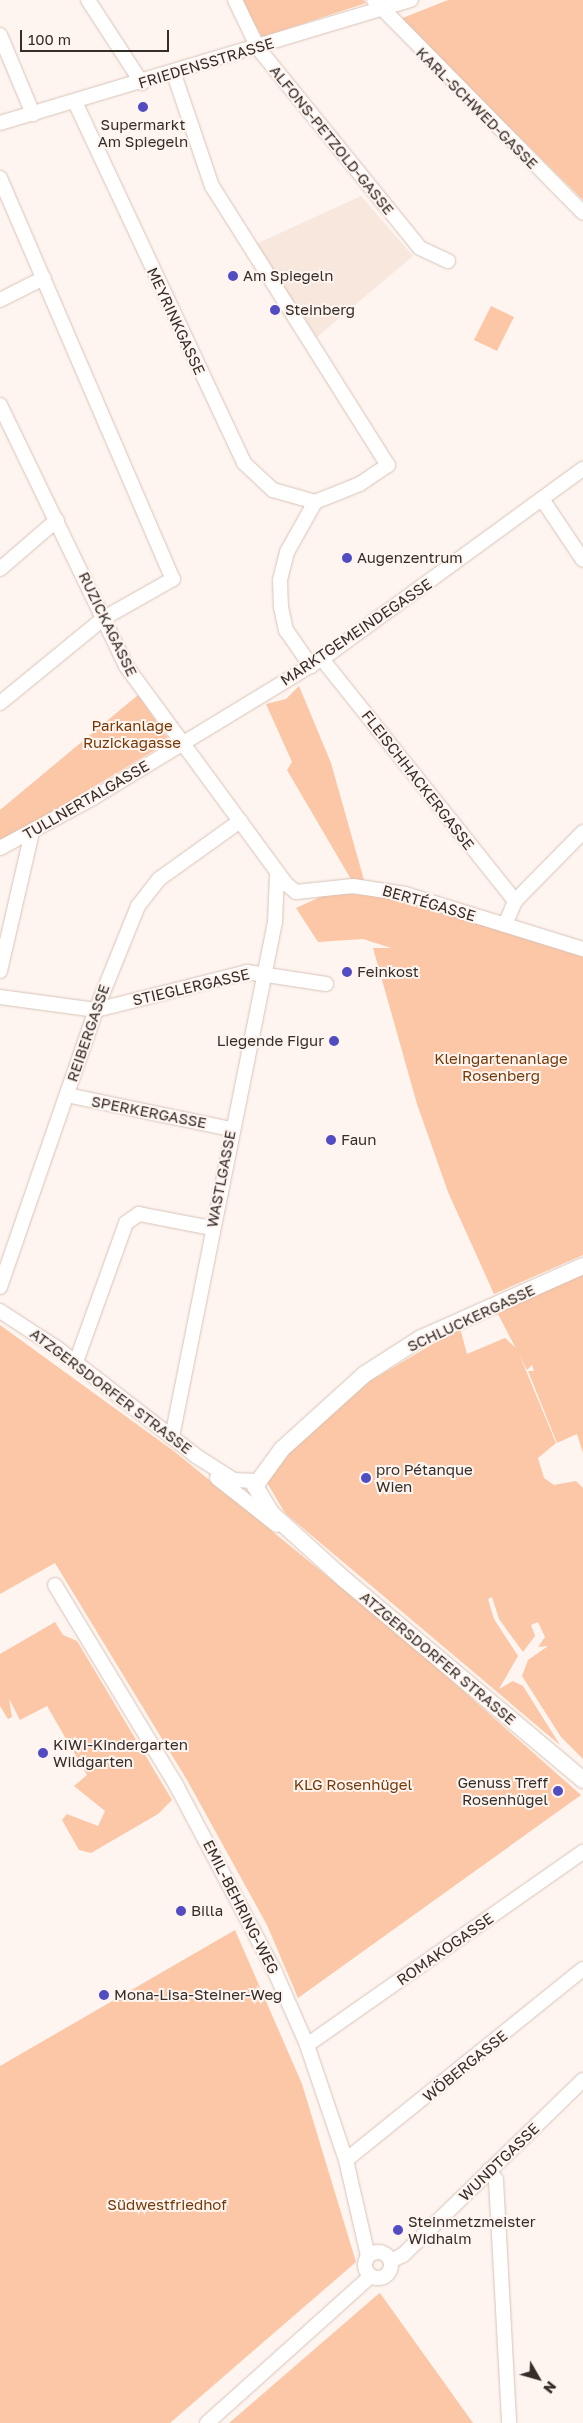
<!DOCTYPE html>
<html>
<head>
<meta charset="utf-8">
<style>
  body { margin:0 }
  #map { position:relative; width:583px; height:2423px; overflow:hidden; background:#fef5f0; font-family:"Golos Text",sans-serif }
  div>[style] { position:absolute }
  .built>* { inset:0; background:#f8e7dd }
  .green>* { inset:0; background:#fcc7a6 }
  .roads { filter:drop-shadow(0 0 1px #d8c3b7) drop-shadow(0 0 1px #d8c3b7) }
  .minor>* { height:14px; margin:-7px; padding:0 7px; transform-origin:7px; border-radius:7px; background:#fff }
  .minor>.ring { margin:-7px; padding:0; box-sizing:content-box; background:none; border:14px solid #fff; border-radius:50% }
  .major>* { height:16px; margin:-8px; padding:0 8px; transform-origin:8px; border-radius:8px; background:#fff }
  .dots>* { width:14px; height:14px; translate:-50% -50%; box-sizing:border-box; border:2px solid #fef5f0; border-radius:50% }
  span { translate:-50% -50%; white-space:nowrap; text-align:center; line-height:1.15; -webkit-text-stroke:4px #fef5f0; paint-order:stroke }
  .street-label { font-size:15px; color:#352d28 }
  .poi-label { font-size:15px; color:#352d28 }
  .left { translate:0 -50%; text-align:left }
  .right { translate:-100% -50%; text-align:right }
  .park-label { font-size:15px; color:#743907 }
  .north { position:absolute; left:513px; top:2353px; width:50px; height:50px; -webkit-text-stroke:4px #fef5f0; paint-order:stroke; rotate:128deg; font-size:14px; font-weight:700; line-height:20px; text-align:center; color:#352d28 }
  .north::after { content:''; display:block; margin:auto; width:18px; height:22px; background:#352d28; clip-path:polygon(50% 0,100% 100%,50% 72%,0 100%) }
  .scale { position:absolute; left:20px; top:30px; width:149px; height:22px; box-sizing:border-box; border:2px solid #352d28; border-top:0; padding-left:6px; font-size:15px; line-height:18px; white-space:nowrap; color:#352d28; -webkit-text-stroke:4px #fef5f0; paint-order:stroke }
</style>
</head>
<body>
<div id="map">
  <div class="built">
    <div style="clip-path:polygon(361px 196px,413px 256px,317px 337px,256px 244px)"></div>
  </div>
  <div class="green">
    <div style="clip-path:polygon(241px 0,364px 0,366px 3px,262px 37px)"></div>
    <div style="clip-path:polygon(448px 0,583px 0,583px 200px,400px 19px)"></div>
    <div style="clip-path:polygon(491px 306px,514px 317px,497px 351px,474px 340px)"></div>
    <div style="clip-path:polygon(299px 686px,331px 763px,364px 880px,352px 881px,287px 770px,292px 762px,266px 704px,286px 699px)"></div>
    <div style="clip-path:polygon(138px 695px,170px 741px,0 843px,0 810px)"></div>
    <div style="clip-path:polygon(329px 893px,391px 896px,583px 957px,583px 1255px,494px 1294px,448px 1192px,417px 1104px,373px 948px,391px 948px,363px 939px,318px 942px,296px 908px)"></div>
    <div style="clip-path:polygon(583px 1274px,583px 1453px,577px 1434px,557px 1443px,528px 1371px,534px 1371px,532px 1365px,527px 1370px,498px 1314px,468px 1324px)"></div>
    <div style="clip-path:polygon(0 1325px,175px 1452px,408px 1642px,581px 1795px,298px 1998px,267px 1925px,187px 1780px,55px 1563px,0 1594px)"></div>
    <div style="clip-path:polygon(460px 1328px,467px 1354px,505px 1338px,517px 1349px,556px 1443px,538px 1458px,544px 1478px,554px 1485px,576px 1481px,583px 1488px,583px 1759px,561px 1737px,522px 1676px,528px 1660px,548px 1646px,538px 1647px,545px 1637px,538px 1622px,531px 1625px,535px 1636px,523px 1652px,499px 1619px,492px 1597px,488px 1599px,494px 1619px,518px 1656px,499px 1689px,513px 1681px,523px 1686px,560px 1745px,285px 1513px,266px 1481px,273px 1464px,358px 1388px)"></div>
    <div style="clip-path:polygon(55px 1622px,63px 1635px,77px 1641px,172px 1800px,158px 1814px,91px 1853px,79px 1850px,62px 1820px,67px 1814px,98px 1826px,105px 1811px,74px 1786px,87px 1775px,47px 1706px,20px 1720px,9px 1699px,12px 1717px,8px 1719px,0 1706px,0 1654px)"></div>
    <div style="clip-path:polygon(235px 1930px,302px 2084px,356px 2262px,170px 2423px,0 2423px,0 2066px)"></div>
    <div style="clip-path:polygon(380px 2293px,473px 2423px,229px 2423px,376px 2296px)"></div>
  </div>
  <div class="roads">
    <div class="minor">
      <div style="left:88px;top:0;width:99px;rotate:57deg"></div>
      <div style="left:235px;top:0;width:53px;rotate:64.4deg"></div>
      <div style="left:258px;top:48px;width:257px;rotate:51deg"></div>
      <div style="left:420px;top:248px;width:31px;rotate:25deg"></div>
      <div style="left:374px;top:0;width:298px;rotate:45.5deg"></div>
      <div style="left:0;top:35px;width:86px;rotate:67.3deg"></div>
      <div style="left:174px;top:74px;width:118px;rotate:71.3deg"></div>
      <div style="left:212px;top:186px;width:330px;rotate:57.8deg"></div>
      <div style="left:388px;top:465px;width:34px;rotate:146deg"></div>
      <div style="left:360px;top:484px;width:48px;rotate:158.2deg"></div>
      <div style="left:315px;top:502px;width:57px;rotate:119.2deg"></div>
      <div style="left:287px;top:552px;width:29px;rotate:104deg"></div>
      <div style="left:280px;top:580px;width:27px;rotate:88deg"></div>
      <div style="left:281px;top:607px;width:24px;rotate:78deg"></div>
      <div style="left:286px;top:630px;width:44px;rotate:55.2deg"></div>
      <div style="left:75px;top:102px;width:399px;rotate:64.9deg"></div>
      <div style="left:244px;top:463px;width:40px;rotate:43deg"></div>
      <div style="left:273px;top:490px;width:44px;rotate:15.9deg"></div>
      <div style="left:0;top:123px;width:429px;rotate:-16.7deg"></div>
      <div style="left:0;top:178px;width:437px;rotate:66.7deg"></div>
      <div style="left:173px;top:579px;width:79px;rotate:150.5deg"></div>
      <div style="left:104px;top:618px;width:134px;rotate:140.7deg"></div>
      <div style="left:0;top:300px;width:49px;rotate:-26.6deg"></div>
      <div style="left:0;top:405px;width:290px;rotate:64.2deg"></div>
      <div style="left:126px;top:666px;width:270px;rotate:53.7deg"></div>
      <div style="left:286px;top:884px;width:13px;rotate:39deg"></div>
      <div style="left:296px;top:892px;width:57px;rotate:-6deg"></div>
      <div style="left:353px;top:886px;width:53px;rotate:8.7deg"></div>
      <div style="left:405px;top:894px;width:186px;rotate:17.2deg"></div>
      <div style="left:542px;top:499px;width:73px;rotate:56.1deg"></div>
      <div style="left:0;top:569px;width:75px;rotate:-40.7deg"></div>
      <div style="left:322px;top:659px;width:310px;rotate:51.4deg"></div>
      <div style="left:0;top:848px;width:106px;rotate:-28.3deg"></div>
      <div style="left:93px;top:798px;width:268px;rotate:-31.3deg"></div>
      <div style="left:322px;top:659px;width:323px;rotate:-36.1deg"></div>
      <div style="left:505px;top:925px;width:26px;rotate:-67deg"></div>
      <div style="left:515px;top:901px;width:97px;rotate:-45.4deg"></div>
      <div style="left:0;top:971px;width:143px;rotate:-77deg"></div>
      <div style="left:0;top:997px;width:97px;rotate:7.7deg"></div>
      <div style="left:96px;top:1010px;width:156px;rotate:-14.1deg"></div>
      <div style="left:247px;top:972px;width:80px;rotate:8.6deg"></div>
      <div style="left:67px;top:1095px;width:167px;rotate:11.7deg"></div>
      <div style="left:0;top:1287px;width:293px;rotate:-70.9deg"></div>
      <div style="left:96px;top:1010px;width:112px;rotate:-68deg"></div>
      <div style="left:138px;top:906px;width:34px;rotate:-52deg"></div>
      <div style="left:159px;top:879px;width:100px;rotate:-35.6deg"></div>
      <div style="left:0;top:1311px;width:68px;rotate:33deg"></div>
      <div style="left:57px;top:1348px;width:176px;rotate:37.8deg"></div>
      <div style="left:196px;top:1456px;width:45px;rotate:32.3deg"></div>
      <div style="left:234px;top:1480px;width:21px;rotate:3deg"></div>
      <div style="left:76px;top:1362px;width:148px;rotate:-70.2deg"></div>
      <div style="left:126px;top:1223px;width:16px;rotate:-35deg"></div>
      <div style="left:139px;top:1214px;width:73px;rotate:11deg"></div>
      <div style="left:172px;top:1437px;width:525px;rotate:-78.69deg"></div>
      <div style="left:275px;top:922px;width:47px;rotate:-87.6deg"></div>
      <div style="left:217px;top:1478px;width:76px;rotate:38.1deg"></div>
      <div style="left:55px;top:1585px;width:234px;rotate:58.8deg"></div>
      <div style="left:176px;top:1785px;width:212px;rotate:62.1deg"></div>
      <div style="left:275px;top:1972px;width:80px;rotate:66.3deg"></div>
      <div style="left:307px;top:2045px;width:121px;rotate:71.3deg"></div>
      <div style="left:346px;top:2160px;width:98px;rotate:77.1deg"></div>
      <div style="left:307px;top:2045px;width:337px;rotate:-35deg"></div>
      <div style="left:346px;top:2160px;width:304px;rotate:-38.9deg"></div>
      <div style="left:489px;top:2170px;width:12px;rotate:55deg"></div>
      <div style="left:496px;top:2180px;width:243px;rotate:86.9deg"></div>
      <div class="ring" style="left:365px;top:2252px;width:12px;height:12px"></div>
      <div style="left:391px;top:2261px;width:13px;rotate:-27deg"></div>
      <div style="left:403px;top:2255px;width:251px;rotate:-44.2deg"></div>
      <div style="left:207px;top:2423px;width:220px;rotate:-41.9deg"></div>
    </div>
    <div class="major">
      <div style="left:583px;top:1266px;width:177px;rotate:156deg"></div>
      <div style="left:421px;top:1338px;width:67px;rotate:147.3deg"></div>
      <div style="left:365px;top:1374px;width:112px;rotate:137.9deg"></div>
      <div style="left:282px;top:1449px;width:46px;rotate:126.1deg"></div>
      <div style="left:255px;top:1486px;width:31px;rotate:59deg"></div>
      <div style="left:271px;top:1513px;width:100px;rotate:42.2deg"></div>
      <div style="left:345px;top:1580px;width:311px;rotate:40deg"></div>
    </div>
  </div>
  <div class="dots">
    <div style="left:143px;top:107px;background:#524cc3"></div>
    <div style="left:233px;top:276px;background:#524cc3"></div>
    <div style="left:275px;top:310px;background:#524cc3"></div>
    <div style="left:347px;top:558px;background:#524cc3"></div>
    <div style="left:347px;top:972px;background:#524cc3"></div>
    <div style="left:334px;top:1041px;background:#524cc3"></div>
    <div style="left:331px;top:1140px;background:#524cc3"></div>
    <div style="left:366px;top:1478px;background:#524cc3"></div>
    <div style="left:43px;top:1753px;background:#524cc3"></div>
    <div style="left:558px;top:1791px;background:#524cc3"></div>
    <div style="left:181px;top:1911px;background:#524cc3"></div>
    <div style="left:104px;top:1995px;background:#524cc3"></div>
    <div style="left:398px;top:2230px;background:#524cc3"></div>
  </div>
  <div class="street-label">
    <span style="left:206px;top:63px;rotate:-17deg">FRIEDENSSTRASSE</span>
    <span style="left:477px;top:108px;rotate:45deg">KARL-SCHWED-GASSE</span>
    <span style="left:332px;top:140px;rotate:51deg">ALFONS-PETZOLD-GASSE</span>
    <span style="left:176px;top:321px;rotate:65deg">MEYRINKGASSE</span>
    <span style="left:108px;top:624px;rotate:64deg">RUZICKAGASSE</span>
    <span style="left:356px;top:632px;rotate:-34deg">MARKTGEMEINDEGASSE</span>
    <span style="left:418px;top:780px;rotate:52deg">FLEISCHHACKERGASSE</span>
    <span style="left:86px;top:800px;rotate:-30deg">TULLNERTALGASSE</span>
    <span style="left:429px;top:903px;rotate:16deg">BERTÉGASSE</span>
    <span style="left:191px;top:987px;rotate:-13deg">STIEGLERGASSE</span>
    <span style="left:88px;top:1033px;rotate:-71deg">REIBERGASSE</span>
    <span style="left:149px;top:1112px;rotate:11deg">SPERKERGASSE</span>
    <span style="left:221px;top:1179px;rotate:-79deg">WASTLGASSE</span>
    <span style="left:471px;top:1318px;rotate:-25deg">SCHLUCKERGASSE</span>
    <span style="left:111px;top:1391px;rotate:37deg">ATZGERSDORFER STRASSE</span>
    <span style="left:438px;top:1658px;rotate:40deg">ATZGERSDORFER STRASSE</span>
    <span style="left:241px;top:1907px;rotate:63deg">EMIL-BEHRING-WEG</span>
    <span style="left:445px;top:1949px;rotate:-35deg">ROMAKOGASSE</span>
    <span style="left:465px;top:2066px;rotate:-39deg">WÖBERGASSE</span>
    <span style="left:499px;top:2162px;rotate:-44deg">WUNDTGASSE</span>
  </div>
  <div class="poi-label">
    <span style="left:143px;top:133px">Supermarkt<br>Am Spiegeln</span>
    <span class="left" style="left:243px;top:276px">Am Spiegeln</span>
    <span class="left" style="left:285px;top:310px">Steinberg</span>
    <span class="left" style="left:357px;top:558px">Augenzentrum</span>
    <span class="left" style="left:357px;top:972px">Feinkost</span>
    <span class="right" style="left:324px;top:1041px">Liegende Figur</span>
    <span class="left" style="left:341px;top:1140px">Faun</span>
    <span class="left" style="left:376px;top:1478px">pro Pétanque<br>Wien</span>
    <span class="left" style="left:53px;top:1753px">KIWI-Kindergarten<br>Wildgarten</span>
    <span class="right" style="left:548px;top:1791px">Genuss Treff<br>Rosenhügel</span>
    <span class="left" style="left:191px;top:1911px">Billa</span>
    <span class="left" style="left:114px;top:1995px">Mona-Lisa-Steiner-Weg</span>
    <span class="left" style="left:408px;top:2230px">Steinmetzmeister<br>Widhalm</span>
  </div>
  <div class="park-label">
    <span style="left:132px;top:734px">Parkanlage<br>Ruzickagasse</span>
    <span style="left:501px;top:1067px">Kleingartenanlage<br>Rosenberg</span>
    <span style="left:353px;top:1785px">KLG Rosenhügel</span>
    <span style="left:167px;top:2205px">Südwestfriedhof</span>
  </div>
  <div class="north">N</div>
  <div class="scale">100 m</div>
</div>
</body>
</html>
